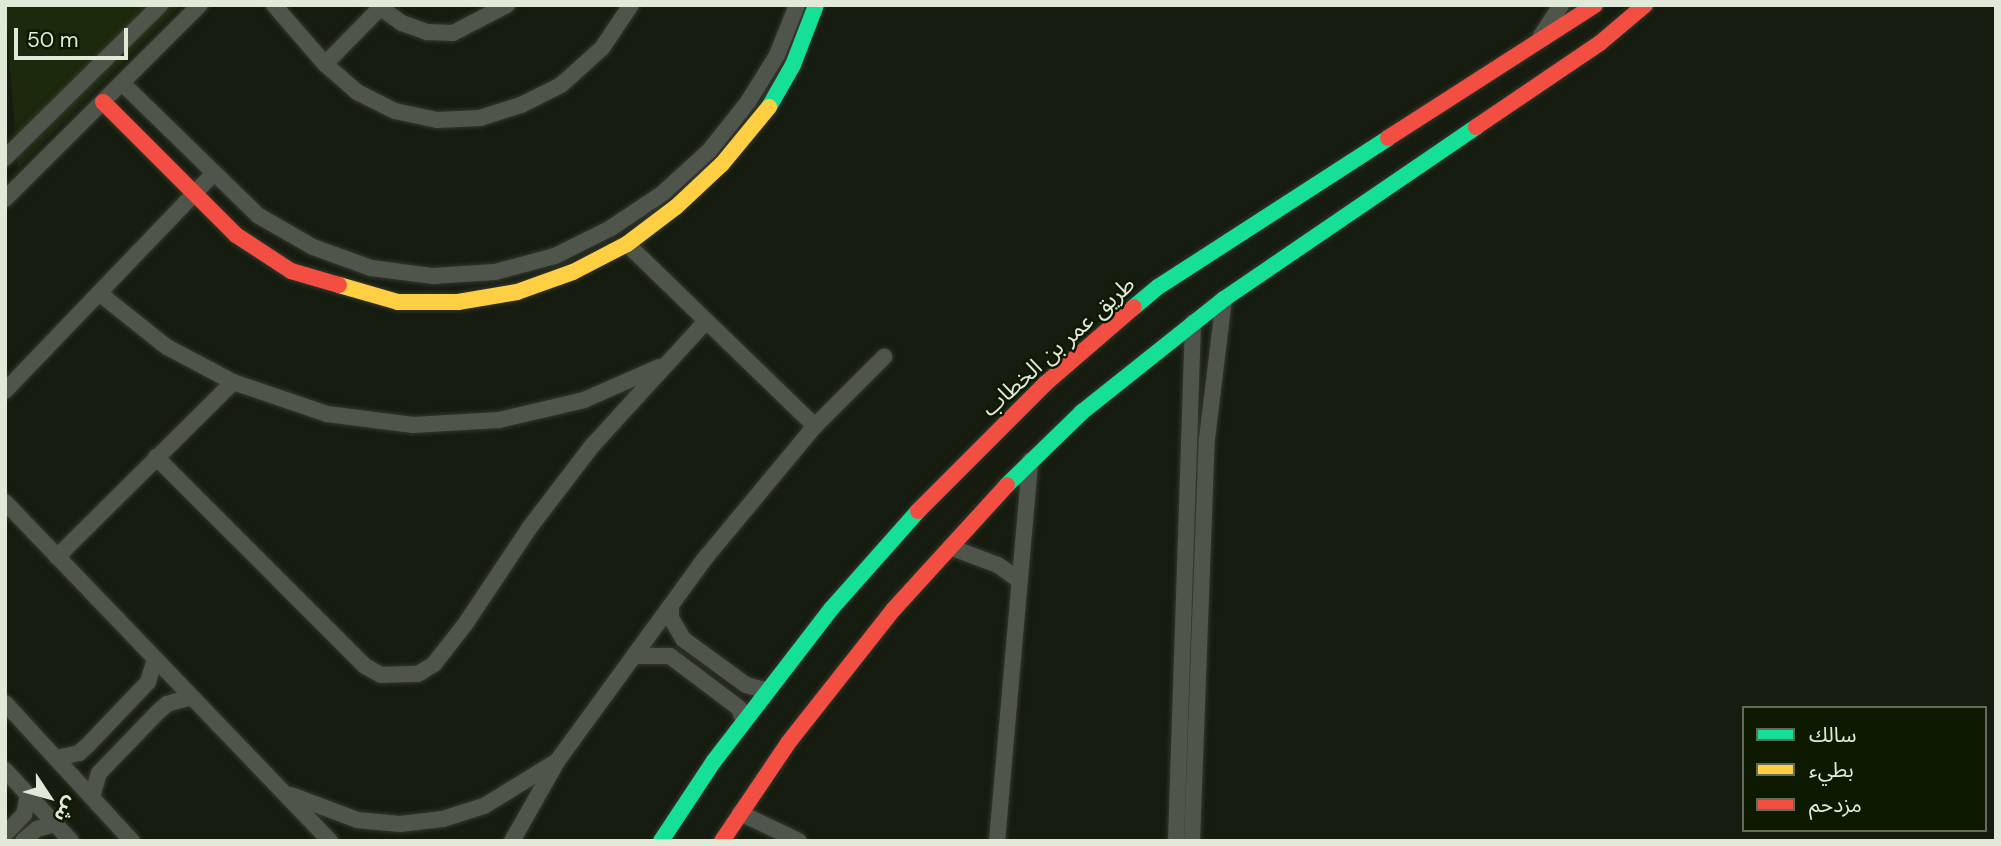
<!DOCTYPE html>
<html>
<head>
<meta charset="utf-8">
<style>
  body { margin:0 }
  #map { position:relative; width:2001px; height:846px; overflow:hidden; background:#161c0f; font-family:"DM Sans","Noto Sans Arabic",sans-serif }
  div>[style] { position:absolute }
  .built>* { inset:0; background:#1c290c }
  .roads { filter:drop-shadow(0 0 2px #33372e) drop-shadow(0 0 2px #33372e) }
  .street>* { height:16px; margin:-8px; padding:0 8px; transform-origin:8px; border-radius:8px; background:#4f554a }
  .fast>* { height:16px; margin:-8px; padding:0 8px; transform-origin:8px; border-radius:8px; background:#16e098 }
  .slow>* { height:16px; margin:-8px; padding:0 8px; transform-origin:8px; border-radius:8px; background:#ffcf43 }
  .jam>* { height:16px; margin:-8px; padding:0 8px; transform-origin:8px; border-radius:8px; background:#f24e42 }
  span { translate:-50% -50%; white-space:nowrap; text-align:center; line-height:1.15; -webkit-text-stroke:5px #0e1902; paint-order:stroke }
  .street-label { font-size:23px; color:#e1e9d9 }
  .frame { position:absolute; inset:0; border:7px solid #e1e9d9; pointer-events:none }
  .legend { position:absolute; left:1742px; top:706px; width:245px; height:126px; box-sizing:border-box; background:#0e1902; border:2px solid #626c58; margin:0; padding:9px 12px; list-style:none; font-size:21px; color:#e1e9d9 }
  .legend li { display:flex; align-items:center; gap:14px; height:35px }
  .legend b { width:35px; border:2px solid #626c58 }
  .north { position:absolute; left:14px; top:762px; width:70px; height:70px; -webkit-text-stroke:5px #0e1902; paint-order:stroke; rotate:126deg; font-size:19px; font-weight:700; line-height:28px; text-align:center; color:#e1e9d9 }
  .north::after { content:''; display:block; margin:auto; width:24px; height:32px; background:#e1e9d9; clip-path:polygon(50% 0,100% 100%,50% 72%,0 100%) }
  .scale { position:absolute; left:14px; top:28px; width:114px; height:32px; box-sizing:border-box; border:4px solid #e1e9d9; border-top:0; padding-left:9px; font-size:21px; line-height:24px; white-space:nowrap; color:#e1e9d9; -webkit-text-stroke:5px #0e1902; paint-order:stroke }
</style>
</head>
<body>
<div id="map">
  <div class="built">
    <div style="clip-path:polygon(5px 5px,181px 5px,18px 168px)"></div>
  </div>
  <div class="roads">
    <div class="street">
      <div style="left:274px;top:5px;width:78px;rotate:49.2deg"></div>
      <div style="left:325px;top:64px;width:43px;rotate:41.2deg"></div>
      <div style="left:357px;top:92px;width:42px;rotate:26.6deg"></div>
      <div style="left:395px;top:111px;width:43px;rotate:12.1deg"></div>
      <div style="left:437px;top:120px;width:43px;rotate:-2.7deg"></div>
      <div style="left:480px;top:118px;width:43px;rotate:-17.6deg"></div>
      <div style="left:521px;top:105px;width:45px;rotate:-26.6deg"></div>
      <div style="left:561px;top:85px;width:55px;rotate:-42.1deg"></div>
      <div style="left:602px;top:48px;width:52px;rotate:-56deg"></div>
      <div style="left:381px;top:8px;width:26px;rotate:36deg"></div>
      <div style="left:402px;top:23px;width:27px;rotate:20deg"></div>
      <div style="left:427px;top:32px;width:26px;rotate:2deg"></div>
      <div style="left:453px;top:33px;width:61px;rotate:-27.4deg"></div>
      <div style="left:1541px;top:36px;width:37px;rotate:-57deg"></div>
      <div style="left:325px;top:64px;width:83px;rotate:-45.5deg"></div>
      <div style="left:122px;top:83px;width:191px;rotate:44.2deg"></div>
      <div style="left:259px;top:216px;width:62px;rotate:29.9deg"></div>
      <div style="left:313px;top:247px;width:62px;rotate:19.9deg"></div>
      <div style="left:371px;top:268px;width:63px;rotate:7.4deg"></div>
      <div style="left:433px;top:276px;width:62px;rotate:-3.7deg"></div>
      <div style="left:495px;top:272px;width:62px;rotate:-14.9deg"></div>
      <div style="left:555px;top:256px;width:63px;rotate:-26.6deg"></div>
      <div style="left:611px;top:228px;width:63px;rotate:-33.9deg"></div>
      <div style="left:663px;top:193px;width:62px;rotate:-42.4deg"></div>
      <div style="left:709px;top:151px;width:63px;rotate:-51.5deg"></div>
      <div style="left:748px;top:102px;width:55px;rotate:-58.3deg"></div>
      <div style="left:777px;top:55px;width:54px;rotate:-68.2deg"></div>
      <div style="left:5px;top:158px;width:218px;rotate:-44.6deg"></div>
      <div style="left:5px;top:199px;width:275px;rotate:-44.9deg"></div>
      <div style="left:627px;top:244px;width:262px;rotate:44.1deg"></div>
      <div style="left:99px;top:293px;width:87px;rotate:38.5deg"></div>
      <div style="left:167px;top:347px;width:75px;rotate:27.9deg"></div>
      <div style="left:233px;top:382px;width:99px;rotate:18.8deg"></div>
      <div style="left:327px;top:414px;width:87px;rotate:7.3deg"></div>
      <div style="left:413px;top:425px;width:86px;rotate:-3.3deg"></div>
      <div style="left:499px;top:420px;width:87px;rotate:-13.2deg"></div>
      <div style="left:584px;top:400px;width:82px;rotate:-23.7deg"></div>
      <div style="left:5px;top:391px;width:301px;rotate:-46.2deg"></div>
      <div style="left:156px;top:457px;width:296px;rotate:45deg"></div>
      <div style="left:365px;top:666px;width:18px;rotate:29deg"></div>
      <div style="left:381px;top:675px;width:37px;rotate:-2deg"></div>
      <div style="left:418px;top:674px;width:19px;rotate:-32deg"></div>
      <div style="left:434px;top:664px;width:52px;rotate:-52deg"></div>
      <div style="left:466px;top:623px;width:115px;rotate:-56.3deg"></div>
      <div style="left:530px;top:527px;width:102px;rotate:-52.6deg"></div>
      <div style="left:592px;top:446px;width:169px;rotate:-47.6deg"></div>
      <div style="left:5px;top:502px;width:470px;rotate:46.2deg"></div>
      <div style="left:950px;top:547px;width:51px;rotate:20.6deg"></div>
      <div style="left:998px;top:565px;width:26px;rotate:36deg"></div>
      <div style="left:57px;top:557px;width:248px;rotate:-44.8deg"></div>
      <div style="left:671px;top:606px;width:12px;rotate:90deg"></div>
      <div style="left:671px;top:618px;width:24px;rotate:60deg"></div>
      <div style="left:683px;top:639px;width:78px;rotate:36.1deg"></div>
      <div style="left:746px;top:685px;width:23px;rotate:15deg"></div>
      <div style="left:634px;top:656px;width:36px"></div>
      <div style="left:670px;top:656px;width:86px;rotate:37deg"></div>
      <div style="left:739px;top:708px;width:15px;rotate:70deg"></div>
      <div style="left:5px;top:703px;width:188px;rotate:47.4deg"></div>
      <div style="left:56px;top:758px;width:24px;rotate:-12deg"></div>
      <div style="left:79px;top:753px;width:12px;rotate:-42deg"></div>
      <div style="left:88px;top:745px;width:87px;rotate:-46.4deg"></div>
      <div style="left:148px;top:682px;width:24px;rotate:-73deg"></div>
      <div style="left:5px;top:770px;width:97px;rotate:47.1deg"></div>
      <div style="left:291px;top:795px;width:71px;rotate:20.7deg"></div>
      <div style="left:357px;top:820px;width:43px;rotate:5.3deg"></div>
      <div style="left:400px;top:824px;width:43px;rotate:-6.6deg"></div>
      <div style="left:443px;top:819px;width:43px;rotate:-17.6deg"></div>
      <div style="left:484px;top:806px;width:82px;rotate:-31.6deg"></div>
      <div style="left:92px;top:797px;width:25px;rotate:-74deg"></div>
      <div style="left:99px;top:773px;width:85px;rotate:-46deg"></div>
      <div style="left:158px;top:712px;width:12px;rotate:-42deg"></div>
      <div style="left:167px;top:704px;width:25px;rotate:-16deg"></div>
      <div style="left:740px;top:813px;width:65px;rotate:25.4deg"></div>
      <div style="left:5px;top:834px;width:28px;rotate:-46deg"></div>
      <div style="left:24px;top:814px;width:19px;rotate:-78deg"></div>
      <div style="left:23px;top:841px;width:18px;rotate:-41deg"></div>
      <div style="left:37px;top:829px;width:20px;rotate:-15deg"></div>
      <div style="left:512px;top:841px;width:93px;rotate:-60.4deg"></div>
      <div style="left:558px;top:760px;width:253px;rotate:-53.9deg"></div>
      <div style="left:707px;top:556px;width:169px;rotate:-50.3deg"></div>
      <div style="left:815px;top:426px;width:98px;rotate:-45deg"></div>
      <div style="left:997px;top:841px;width:382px;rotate:-85deg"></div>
      <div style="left:1176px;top:841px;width:519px;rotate:-88.12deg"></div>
      <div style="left:1192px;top:841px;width:402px;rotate:-87.9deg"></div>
      <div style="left:1207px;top:439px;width:141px;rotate:-83.1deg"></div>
    </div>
    <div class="fast">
      <div style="left:769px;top:107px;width:48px;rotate:-60.3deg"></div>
      <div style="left:793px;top:65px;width:64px;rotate:-69deg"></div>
      <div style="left:1134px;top:307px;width:31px;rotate:-40deg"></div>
      <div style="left:1158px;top:287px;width:274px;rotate:-32.9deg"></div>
      <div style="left:1007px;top:485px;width:105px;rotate:-44.2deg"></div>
      <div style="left:1082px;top:412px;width:181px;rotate:-38.5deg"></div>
      <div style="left:1224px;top:299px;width:305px;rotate:-34.3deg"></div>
      <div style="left:661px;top:841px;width:96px;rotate:-56.5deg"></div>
      <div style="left:714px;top:761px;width:193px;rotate:-52.4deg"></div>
      <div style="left:832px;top:608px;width:130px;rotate:-48.4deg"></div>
    </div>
    <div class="slow">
      <div style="left:339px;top:285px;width:61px;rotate:16.1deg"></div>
      <div style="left:398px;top:302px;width:60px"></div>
      <div style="left:458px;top:302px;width:60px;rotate:-9.6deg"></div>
      <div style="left:517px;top:292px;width:59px;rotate:-19.7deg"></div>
      <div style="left:573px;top:272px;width:61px;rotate:-27.4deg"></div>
      <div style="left:627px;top:244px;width:61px;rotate:-37.1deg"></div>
      <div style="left:676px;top:207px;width:63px;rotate:-43.1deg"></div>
      <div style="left:722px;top:164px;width:74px;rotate:-50.5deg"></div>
    </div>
    <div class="jam">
      <div style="left:103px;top:102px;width:188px;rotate:45deg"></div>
      <div style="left:236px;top:235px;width:66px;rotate:33.2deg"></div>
      <div style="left:291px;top:271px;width:50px;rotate:16.3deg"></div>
      <div style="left:1476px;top:127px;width:150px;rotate:-34.1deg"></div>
      <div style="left:1600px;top:43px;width:59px;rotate:-40.2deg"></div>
      <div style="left:1388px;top:138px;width:246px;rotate:-32.7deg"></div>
      <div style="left:918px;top:511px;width:181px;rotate:-45deg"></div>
      <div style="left:1046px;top:383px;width:116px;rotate:-40.8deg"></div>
      <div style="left:722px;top:841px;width:118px;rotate:-56deg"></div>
      <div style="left:788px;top:743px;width:169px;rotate:-51.7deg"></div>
      <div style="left:893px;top:610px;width:169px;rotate:-47.6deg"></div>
    </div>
  </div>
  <div class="street-label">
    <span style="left:1058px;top:346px;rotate:-42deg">طريق عمر بن الخطاب</span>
  </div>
  <div class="frame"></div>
  <ul class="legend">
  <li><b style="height:9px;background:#16e098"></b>سالك</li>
  <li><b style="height:9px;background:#ffcf43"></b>بطيء</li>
  <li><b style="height:9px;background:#f24e42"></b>مزدحم</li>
  </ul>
  <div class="north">ش</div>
  <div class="scale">50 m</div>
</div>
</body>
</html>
